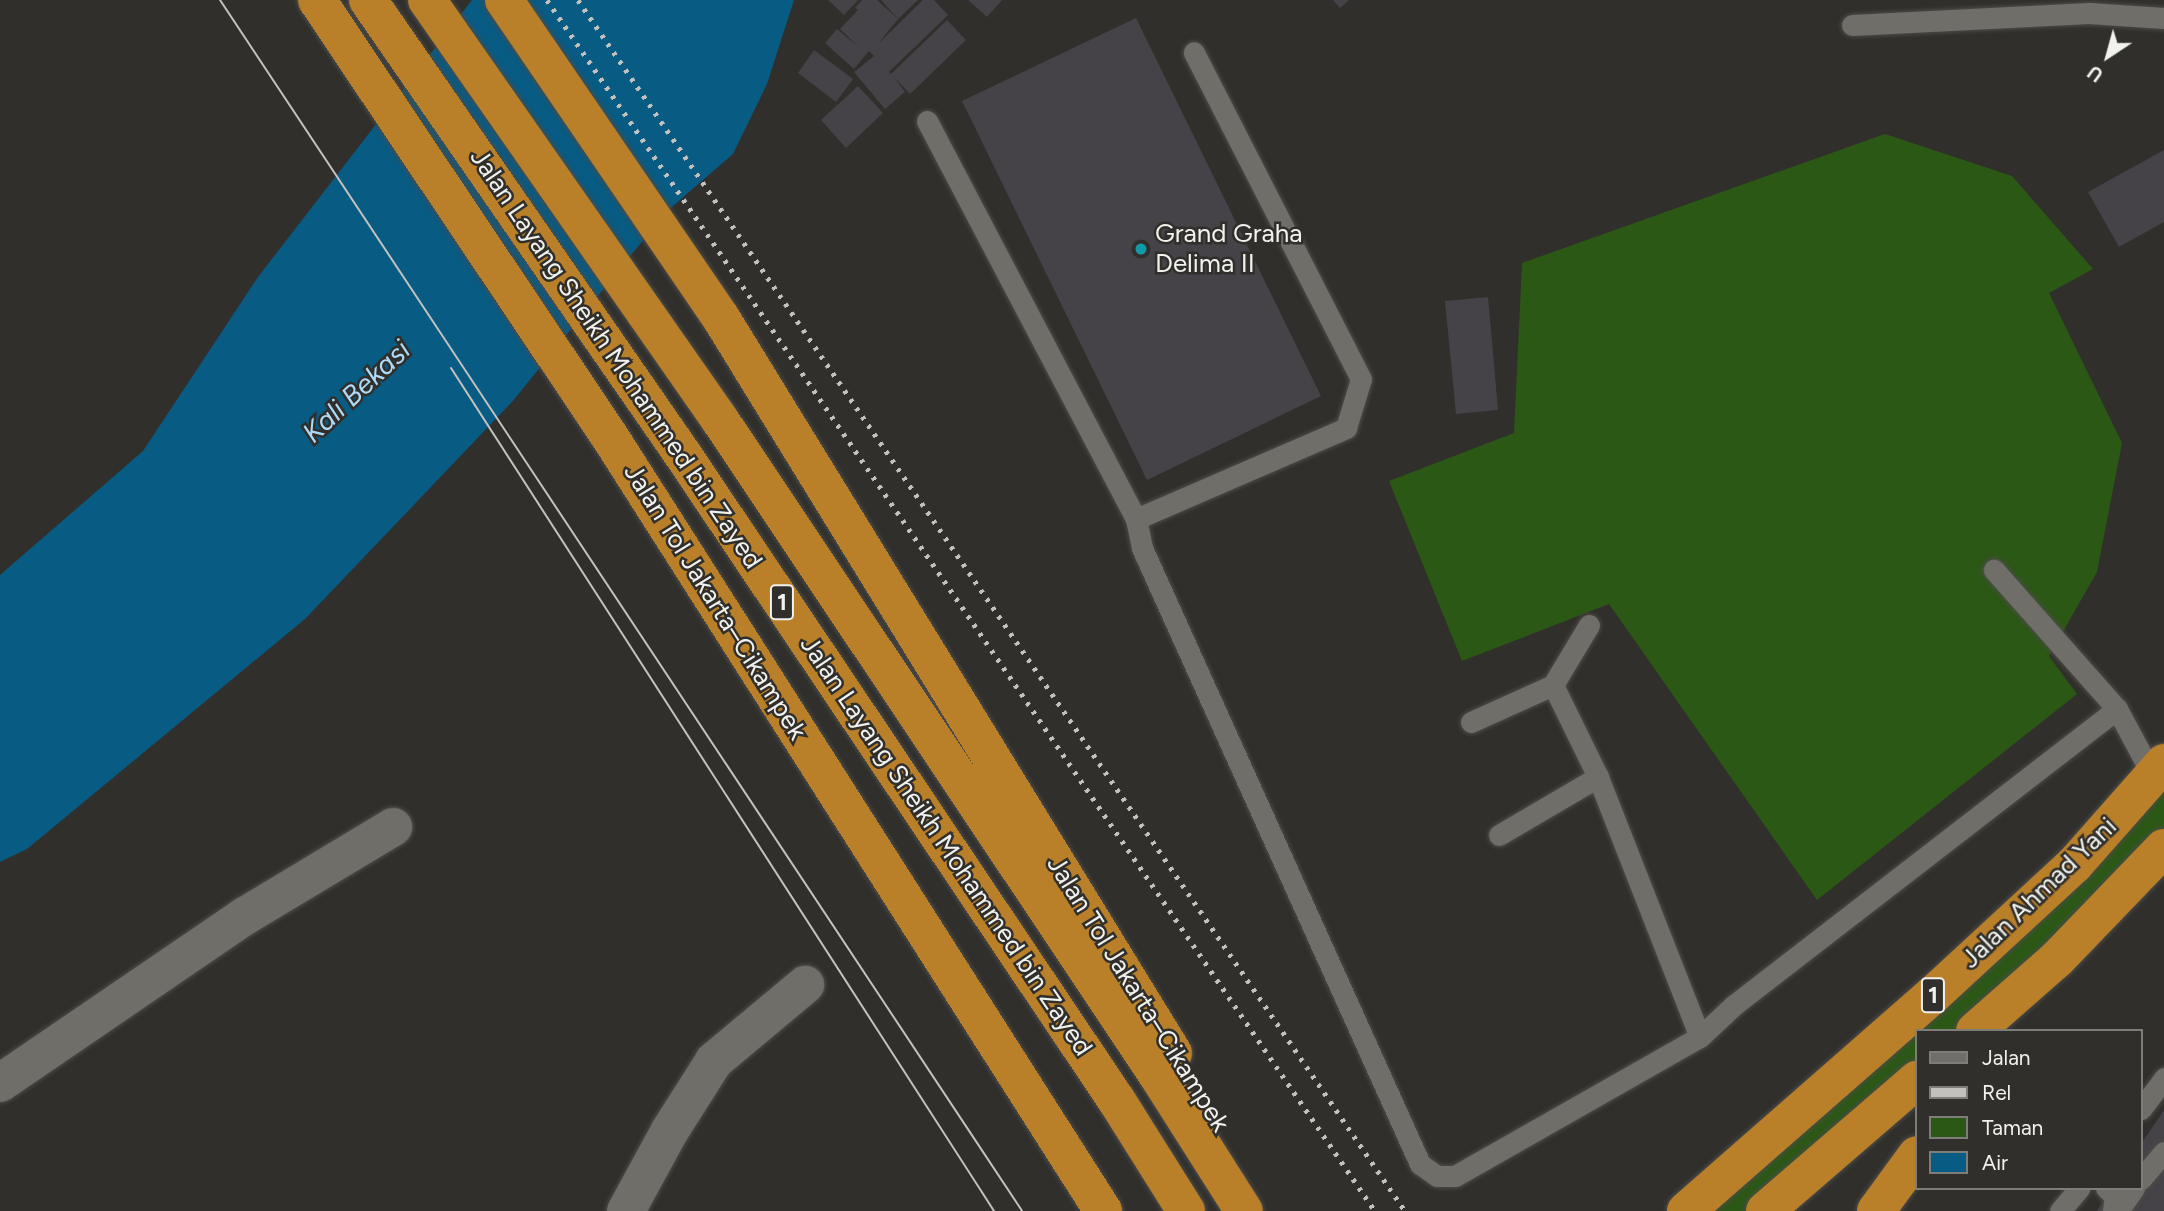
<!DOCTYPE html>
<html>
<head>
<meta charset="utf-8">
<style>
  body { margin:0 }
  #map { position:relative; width:2164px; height:1211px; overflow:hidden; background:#302f2b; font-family:Figtree,sans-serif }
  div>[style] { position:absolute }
  .green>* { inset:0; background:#2c5816 }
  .water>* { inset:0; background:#085b83 }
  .building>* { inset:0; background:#454347 }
  .roads { filter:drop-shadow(0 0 2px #4c4b48) drop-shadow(0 0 2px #4c4b48) }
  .lane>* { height:21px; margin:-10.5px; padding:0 10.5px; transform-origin:10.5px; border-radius:10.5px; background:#6f6e69 }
  .street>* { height:38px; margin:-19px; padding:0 19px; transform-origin:19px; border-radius:19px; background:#6f6e69 }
  .highway>* { height:38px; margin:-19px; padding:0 19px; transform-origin:19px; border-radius:19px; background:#ba8029 }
  .tram>* { height:2px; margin:-1px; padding:0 1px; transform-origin:1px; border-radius:1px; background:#c2c1be }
  .rail>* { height:5px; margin-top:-2.5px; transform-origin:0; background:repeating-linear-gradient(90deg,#c2c1be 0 3.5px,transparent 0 10.5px) }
  .dots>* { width:19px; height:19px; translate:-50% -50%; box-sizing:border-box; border:4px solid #302f2b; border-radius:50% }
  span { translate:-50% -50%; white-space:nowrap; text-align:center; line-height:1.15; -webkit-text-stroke:5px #302f2b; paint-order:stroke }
  .shield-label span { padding:2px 5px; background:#302f2b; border:2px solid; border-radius:5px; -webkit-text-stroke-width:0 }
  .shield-label { font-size:24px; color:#f1f1ee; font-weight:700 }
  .poi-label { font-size:26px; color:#f1f1ee }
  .left { translate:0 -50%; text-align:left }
  .street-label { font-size:26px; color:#f1f1ee }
  .water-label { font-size:28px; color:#afdaf7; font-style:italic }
  .legend { position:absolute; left:1915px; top:1029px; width:228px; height:161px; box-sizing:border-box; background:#302f2b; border:2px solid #7d7d79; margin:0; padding:9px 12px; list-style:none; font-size:21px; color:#f1f1ee }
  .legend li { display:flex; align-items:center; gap:14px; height:35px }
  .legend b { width:35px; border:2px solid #7d7d79 }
  .north { position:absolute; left:2073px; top:21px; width:70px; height:70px; -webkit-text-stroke:5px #302f2b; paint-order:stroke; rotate:216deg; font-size:19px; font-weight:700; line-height:28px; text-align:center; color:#f1f1ee }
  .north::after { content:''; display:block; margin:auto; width:24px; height:32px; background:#f1f1ee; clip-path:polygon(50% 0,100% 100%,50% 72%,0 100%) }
</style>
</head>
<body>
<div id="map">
  <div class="green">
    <div style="clip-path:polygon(1885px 134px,2012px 176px,2093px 269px,2049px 293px,2122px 443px,2097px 572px,2049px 656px,2077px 694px,1817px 900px,1609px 604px,1462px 661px,1389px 481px,1514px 433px,1522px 263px)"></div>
    <div style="clip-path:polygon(2153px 776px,2164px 795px,2164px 848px,1975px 1031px,1917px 1031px,1917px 1080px,1765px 1211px,1686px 1211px)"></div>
  </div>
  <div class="water">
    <div style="clip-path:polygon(472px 0,794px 0,767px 84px,733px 154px,666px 212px,512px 402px,305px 619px,27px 849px,0 862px,0 575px,143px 451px,258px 277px)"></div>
  </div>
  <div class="building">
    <div style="clip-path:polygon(828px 0,858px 0,844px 15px)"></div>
    <div style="clip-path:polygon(862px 0,877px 0,898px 19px,878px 44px,923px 0,934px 0,948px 15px,889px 72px,891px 74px,947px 20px,966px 40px,910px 94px,894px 77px,905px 92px,885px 109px,854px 72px,874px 56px,869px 51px,854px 69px,825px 43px,837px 29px,860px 48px,840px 29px,858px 10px,855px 8px)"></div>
    <div style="clip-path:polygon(881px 0,918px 0,898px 19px)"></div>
    <div style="clip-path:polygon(968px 0,1002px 0,987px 17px)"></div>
    <div style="clip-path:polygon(1333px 0,1349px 0,1340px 8px)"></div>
    <div style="clip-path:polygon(1136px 18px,1321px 396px,1147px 480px,962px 101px)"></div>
    <div style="clip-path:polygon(814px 50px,853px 79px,836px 102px,798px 73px)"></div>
    <div style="clip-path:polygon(858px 86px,883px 113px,846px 148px,821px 120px)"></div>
    <div style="clip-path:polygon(2164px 150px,2164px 222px,2119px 247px,2088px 192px)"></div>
    <div style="clip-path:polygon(1488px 297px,1498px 410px,1456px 414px,1445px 301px)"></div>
    <div style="clip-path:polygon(2164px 1110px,2164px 1211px,2097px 1211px,2112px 1188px,2141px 1188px,2141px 1144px)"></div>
  </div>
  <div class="roads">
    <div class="lane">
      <div style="left:1852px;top:25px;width:237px;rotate:-2.9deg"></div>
      <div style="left:2089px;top:13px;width:75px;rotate:3.8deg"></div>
      <div style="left:927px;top:121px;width:450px;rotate:62.3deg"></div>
      <div style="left:1136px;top:519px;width:30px;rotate:78deg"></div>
      <div style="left:1142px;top:548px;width:676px;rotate:65.71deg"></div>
      <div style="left:1420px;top:1164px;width:21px;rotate:35deg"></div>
      <div style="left:1437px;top:1176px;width:18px"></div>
      <div style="left:1455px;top:1176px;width:282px;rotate:-29.6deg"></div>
      <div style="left:1700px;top:1037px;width:47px;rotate:-43.3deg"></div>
      <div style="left:1734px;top:1005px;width:484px;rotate:-37.7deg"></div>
      <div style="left:2117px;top:709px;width:186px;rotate:-131.5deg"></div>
      <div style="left:1136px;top:519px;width:229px;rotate:-23.4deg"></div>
      <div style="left:1346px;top:428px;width:51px;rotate:-73deg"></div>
      <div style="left:1361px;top:379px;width:367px;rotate:-117.1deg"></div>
      <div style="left:1589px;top:625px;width:70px;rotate:121deg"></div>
      <div style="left:1553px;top:685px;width:102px;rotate:63.9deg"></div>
      <div style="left:1598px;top:777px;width:279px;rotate:68.6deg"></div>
      <div style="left:2117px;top:709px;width:76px;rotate:61.8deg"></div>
      <div style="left:1471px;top:722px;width:90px;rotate:-24.3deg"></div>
      <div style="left:1499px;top:835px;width:115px;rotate:-30.4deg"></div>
      <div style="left:2141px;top:1109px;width:39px;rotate:-53deg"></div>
      <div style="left:2141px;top:1179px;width:35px;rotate:-50deg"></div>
      <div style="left:2106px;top:1188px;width:12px;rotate:42deg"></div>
      <div style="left:2115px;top:1196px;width:15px;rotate:98deg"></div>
      <div style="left:2060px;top:1211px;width:30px;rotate:-50deg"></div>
      <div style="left:2118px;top:1211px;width:28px;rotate:-55deg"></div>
    </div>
    <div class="street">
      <div style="left:0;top:1083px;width:297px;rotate:-34.3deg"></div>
      <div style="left:245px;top:916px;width:173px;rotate:-31deg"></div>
      <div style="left:626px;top:1211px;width:90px;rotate:-61.4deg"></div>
      <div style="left:669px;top:1132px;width:84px;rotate:-57.6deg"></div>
      <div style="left:714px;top:1061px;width:119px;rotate:-39.9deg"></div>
    </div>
    <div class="highway">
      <div style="left:317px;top:0;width:526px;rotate:56.16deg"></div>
      <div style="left:610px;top:437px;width:918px;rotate:57.5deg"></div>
      <div style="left:368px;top:0;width:550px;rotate:55.3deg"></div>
      <div style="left:681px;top:452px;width:782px;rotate:56.11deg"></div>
      <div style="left:1117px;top:1101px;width:130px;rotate:57.9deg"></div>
      <div style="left:427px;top:0;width:512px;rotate:55.1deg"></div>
      <div style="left:720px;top:420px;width:787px;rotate:56.25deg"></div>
      <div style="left:1157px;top:1074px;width:162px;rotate:57.6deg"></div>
      <div style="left:504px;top:0;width:385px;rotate:55.7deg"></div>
      <div style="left:721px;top:318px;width:863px;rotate:58.41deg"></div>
      <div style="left:1975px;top:1031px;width:109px;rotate:-41.3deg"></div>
      <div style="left:2057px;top:959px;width:154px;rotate:-46.1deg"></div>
      <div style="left:1686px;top:1211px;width:330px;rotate:-41.2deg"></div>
      <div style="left:1934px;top:994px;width:190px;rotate:-42.7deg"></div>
      <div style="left:2074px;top:865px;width:136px;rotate:-48.6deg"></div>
      <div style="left:1765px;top:1211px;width:201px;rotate:-40.8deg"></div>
      <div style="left:1876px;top:1211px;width:69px;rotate:-53.8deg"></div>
    </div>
  </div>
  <div class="tram">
    <div style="left:220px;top:0;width:1452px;rotate:56.48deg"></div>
    <div style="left:451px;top:368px;width:1003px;rotate:57.21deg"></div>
  </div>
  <div class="rail">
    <div style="left:547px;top:0;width:1467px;rotate:55.64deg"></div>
    <div style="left:578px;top:0;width:1466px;rotate:55.67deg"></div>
  </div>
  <div class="dots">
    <div style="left:1141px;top:249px;background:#0f9aa8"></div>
  </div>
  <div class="shield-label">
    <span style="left:782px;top:602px">1</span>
    <span style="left:1933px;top:995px">1</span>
  </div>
  <div class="poi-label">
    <span class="left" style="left:1155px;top:249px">Grand Graha<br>Delima II</span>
  </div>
  <div class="street-label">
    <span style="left:616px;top:359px;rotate:56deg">Jalan Layang Sheikh Mohammed bin Zayed</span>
    <span style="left:715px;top:602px;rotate:58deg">Jalan Tol Jakarta–Cikampek</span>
    <span style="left:946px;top:846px;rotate:56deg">Jalan Layang Sheikh Mohammed bin Zayed</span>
    <span style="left:2039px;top:893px;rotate:-44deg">Jalan Ahmad Yani</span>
    <span style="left:1138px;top:994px;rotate:58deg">Jalan Tol Jakarta–Cikampek</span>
  </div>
  <div class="water-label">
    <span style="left:356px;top:391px;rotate:-43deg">Kali Bekasi</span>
  </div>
  <ul class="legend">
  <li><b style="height:9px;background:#6f6e69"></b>Jalan</li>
  <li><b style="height:9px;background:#c2c1be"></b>Rel</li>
  <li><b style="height:19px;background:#2c5816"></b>Taman</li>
  <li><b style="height:19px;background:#085b83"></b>Air</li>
  </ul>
  <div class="north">U</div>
</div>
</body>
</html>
